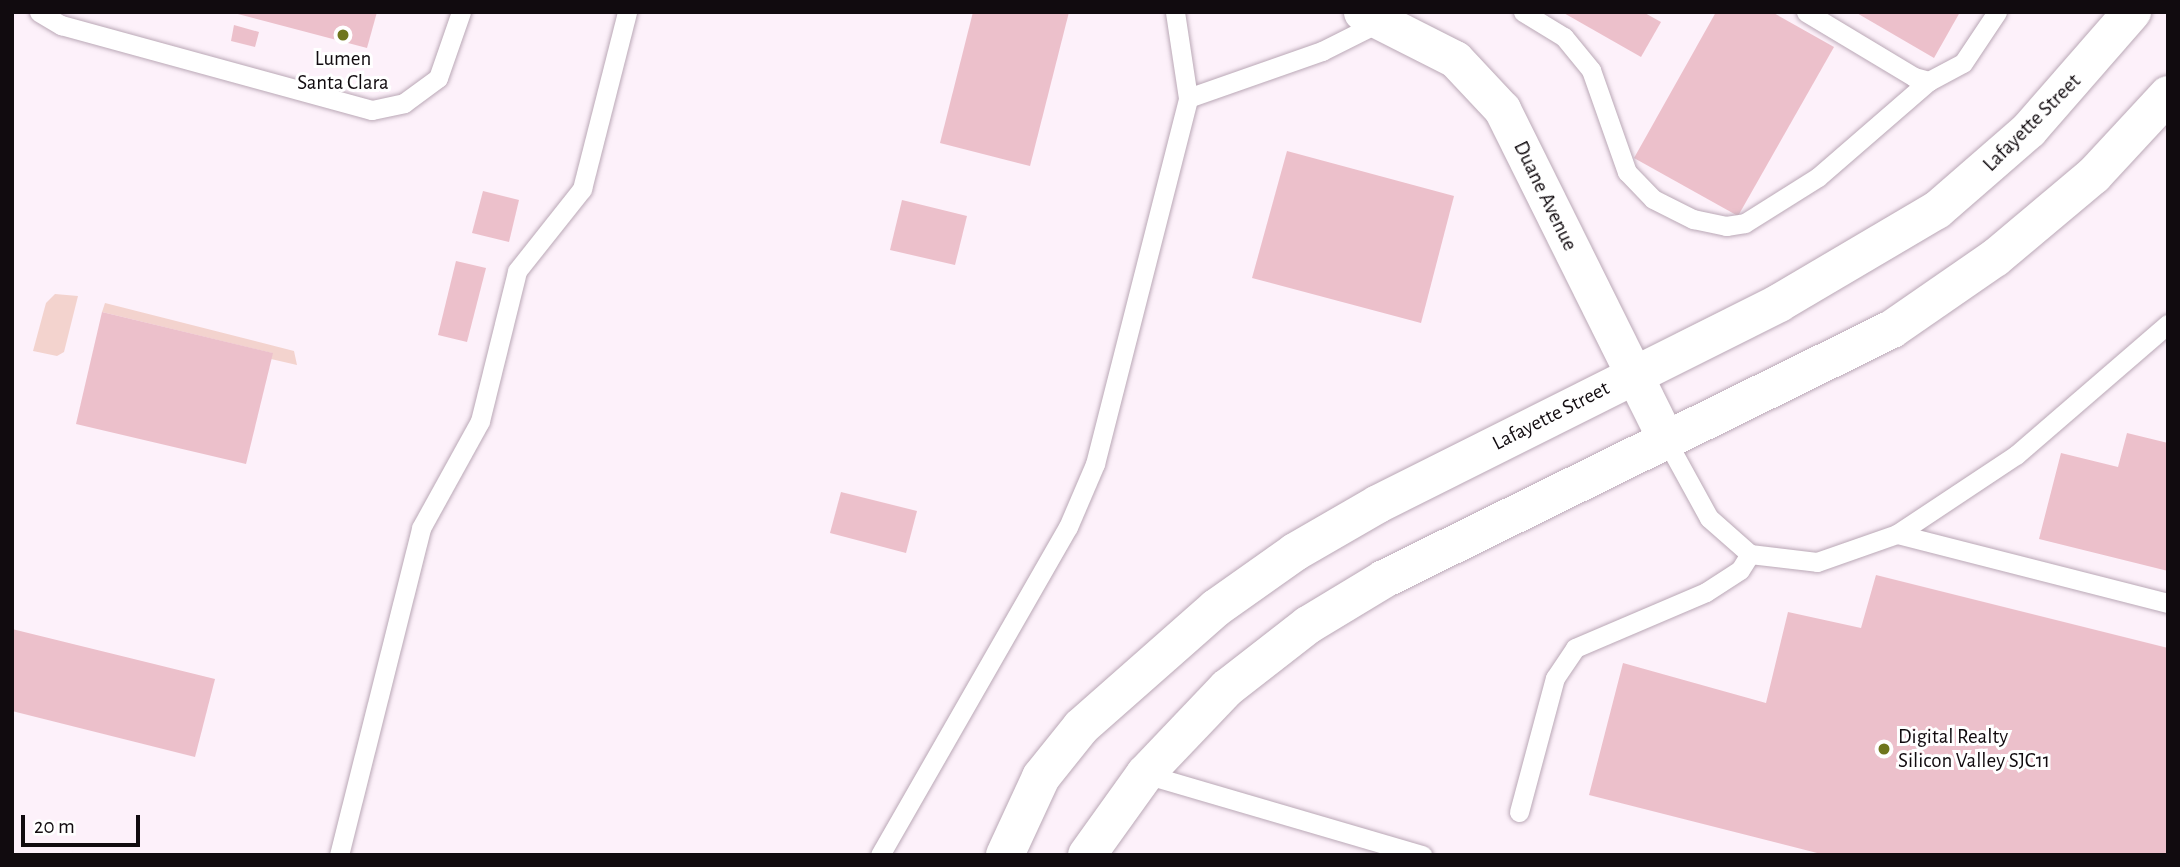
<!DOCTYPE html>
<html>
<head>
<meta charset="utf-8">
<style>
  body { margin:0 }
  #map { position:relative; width:2180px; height:867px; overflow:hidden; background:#fdf1fa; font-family:"Alegreya Sans",sans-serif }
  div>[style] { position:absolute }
  .green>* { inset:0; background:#f3d3ce }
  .building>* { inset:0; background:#ecc0cb }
  .roads { filter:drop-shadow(0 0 2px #baa8b6) drop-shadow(0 0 2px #baa8b6) }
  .service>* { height:19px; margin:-9.5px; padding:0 9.5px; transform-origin:9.5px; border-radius:9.5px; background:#fff }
  .minor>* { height:37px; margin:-18.5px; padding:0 18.5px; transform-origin:18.5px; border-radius:18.5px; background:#fff }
  .primary>* { height:38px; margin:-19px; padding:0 19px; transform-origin:19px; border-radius:19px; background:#fff }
  .dots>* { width:19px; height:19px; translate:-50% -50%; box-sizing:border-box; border:4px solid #fff; border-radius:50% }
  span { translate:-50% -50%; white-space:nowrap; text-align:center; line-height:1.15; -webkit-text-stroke:6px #fff; paint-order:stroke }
  .poi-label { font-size:21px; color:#110b0f }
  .left { translate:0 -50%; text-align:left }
  .street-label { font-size:21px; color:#110b0f }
  .frame { position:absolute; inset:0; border:14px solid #110b0f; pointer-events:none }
  .scale { position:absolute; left:21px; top:815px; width:119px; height:32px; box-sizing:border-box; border:4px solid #110b0f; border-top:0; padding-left:9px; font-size:21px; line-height:24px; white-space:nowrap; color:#110b0f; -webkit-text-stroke:5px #fff; paint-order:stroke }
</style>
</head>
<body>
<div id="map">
  <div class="green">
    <div style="clip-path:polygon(55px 294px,78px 296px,64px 352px,57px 356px,33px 351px,46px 303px)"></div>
    <div style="clip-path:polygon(105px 303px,294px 351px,297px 365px,271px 359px,272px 353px,102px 312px)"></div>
  </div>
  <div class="building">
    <div style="clip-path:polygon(230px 12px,377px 12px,367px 48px)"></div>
    <div style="clip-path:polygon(973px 12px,1069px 12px,1030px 166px,940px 143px)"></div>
    <div style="clip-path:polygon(1562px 12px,1643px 12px,1661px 22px,1641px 57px)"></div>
    <div style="clip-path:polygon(1716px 12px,1772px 12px,1834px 47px,1738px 216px,1634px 158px)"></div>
    <div style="clip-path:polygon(1855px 12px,1960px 12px,1934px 58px)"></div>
    <div style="clip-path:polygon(234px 25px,259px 32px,255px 47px,231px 41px)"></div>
    <div style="clip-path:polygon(1287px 151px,1454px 196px,1421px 323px,1252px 278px)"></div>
    <div style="clip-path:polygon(483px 191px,519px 200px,509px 242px,472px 233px)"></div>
    <div style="clip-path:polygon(902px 200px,967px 216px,955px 265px,890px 250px)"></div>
    <div style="clip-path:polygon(456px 261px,486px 268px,467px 342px,438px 335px)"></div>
    <div style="clip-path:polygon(102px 312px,273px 353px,246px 464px,76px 424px)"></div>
    <div style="clip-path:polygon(2127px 433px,2168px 443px,2168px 571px,2039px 539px,2061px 453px,2118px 467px)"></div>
    <div style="clip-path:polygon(841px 492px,917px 511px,906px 553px,830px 533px)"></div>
    <div style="clip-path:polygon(1876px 575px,2168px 648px,2168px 855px,1825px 855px,1589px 795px,1623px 663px,1766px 703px,1788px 612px,1861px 628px)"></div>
    <div style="clip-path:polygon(12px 629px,215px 679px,195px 757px,12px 711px)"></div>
  </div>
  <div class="roads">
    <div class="service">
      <div style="left:39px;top:12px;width:26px;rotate:31deg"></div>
      <div style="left:61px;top:25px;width:322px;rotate:15.3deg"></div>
      <div style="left:372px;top:110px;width:33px;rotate:-12deg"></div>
      <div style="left:404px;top:103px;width:42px;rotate:-36.3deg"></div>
      <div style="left:438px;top:78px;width:70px;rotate:-70.8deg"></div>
      <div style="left:1523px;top:12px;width:48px;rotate:31.4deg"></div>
      <div style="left:1564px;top:37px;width:43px;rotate:50.7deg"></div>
      <div style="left:1591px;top:70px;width:108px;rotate:70.6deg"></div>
      <div style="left:1627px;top:172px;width:37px;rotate:46deg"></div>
      <div style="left:1653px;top:199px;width:45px;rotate:26.6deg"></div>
      <div style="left:1693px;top:219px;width:34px;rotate:12deg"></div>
      <div style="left:1726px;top:226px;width:19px;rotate:-9deg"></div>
      <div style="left:1745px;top:223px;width:86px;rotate:-32.2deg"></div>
      <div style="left:1818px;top:177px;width:147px;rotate:-40.9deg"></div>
      <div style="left:1806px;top:12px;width:126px;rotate:31deg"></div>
      <div style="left:1914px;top:77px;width:16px;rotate:15deg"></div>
      <div style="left:1929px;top:81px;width:38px;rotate:-28deg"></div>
      <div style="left:1963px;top:63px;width:61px;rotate:-56.3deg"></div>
      <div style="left:1188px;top:98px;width:142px;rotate:-19.3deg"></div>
      <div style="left:1322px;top:51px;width:67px;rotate:-26.6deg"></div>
      <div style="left:1665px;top:438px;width:91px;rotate:61.2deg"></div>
      <div style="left:1709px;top:518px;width:55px;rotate:41.3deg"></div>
      <div style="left:1750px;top:554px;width:67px;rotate:6.8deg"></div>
      <div style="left:1817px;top:562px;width:85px;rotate:-19.3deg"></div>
      <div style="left:1897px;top:534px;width:143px;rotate:-33.6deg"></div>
      <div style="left:2016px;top:455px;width:201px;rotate:-40.8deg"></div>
      <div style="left:1897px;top:534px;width:280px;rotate:14.3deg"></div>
      <div style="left:1145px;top:774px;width:289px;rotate:16.3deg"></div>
      <div style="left:1519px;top:812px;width:139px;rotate:-75deg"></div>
      <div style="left:1555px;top:678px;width:36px;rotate:-56deg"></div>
      <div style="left:1575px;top:648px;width:142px;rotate:-23.1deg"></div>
      <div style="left:1706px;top:592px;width:40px;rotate:-32.9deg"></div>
      <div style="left:1740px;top:570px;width:19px;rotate:-58deg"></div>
      <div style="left:339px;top:855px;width:337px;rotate:-75.9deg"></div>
      <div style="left:421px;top:528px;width:122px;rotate:-61.1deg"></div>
      <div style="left:480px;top:421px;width:154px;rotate:-76.1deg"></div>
      <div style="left:517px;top:271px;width:105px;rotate:-51.6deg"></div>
      <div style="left:582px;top:189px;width:183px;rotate:-75.7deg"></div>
      <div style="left:880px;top:855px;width:378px;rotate:-60.2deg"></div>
      <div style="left:1068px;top:527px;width:69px;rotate:-66.8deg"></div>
      <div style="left:1095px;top:464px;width:378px;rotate:-75.7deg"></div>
      <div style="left:1188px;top:98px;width:87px;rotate:-98.6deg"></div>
    </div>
    <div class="minor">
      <div style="left:1362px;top:12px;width:104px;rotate:26.8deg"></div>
      <div style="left:1455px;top:59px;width:69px;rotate:46.8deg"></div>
      <div style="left:1502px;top:109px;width:367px;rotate:63.6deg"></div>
    </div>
    <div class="primary">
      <div style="left:1005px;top:855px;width:86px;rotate:-65.2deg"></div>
      <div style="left:1041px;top:777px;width:64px;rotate:-51.3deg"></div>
      <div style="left:1081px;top:727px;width:180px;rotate:-41.4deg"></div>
      <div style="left:1216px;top:608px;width:97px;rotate:-35.3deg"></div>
      <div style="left:1295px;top:552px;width:96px;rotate:-30deg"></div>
      <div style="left:1378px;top:504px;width:449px;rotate:-26.6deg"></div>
      <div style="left:1779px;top:303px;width:183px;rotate:-30.5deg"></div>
      <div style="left:1937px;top:210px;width:122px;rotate:-41deg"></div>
      <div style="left:2029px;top:130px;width:157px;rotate:-48.9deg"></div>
      <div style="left:1087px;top:855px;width:100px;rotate:-54.4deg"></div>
      <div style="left:1145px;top:774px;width:119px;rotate:-46.4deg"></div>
      <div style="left:1227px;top:688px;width:103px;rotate:-37.9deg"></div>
      <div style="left:1308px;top:625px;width:89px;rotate:-31.2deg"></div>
      <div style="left:1384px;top:579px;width:566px;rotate:-26.2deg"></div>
      <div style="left:1892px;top:329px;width:125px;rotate:-34.6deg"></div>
      <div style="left:1995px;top:258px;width:129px;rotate:-40deg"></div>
      <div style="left:2094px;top:175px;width:109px;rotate:-47.2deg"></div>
    </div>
  </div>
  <div class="dots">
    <div style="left:343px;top:35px;background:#6f751d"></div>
    <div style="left:1884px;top:749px;background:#6f751d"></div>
  </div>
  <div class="poi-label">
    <span style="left:343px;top:71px">Lumen<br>Santa Clara</span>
    <span class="left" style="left:1898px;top:749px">Digital Realty<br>Silicon Valley SJC11</span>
  </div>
  <div class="street-label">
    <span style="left:2032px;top:123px;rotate:-45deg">Lafayette Street</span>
    <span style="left:1545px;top:196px;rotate:64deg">Duane Avenue</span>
    <span style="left:1551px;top:416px;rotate:-27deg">Lafayette Street</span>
  </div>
  <div class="frame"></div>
  <div class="scale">20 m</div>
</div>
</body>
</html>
